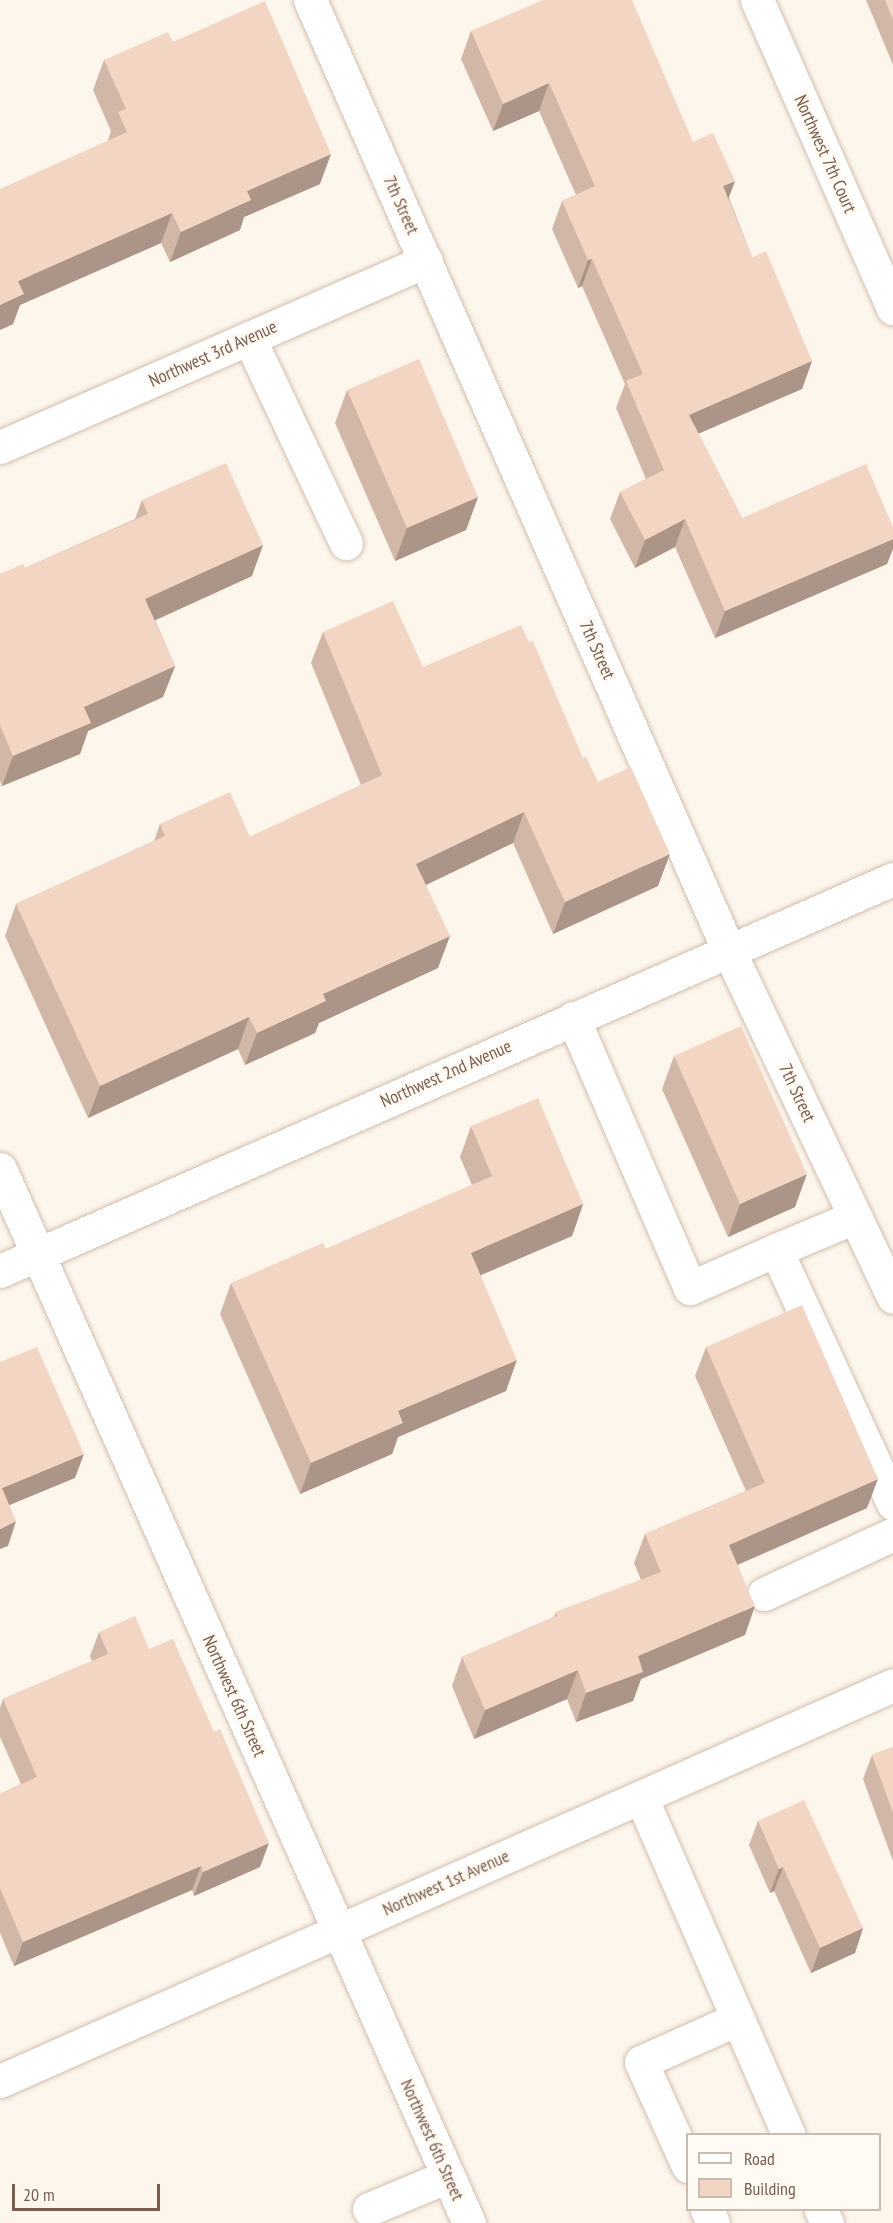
<!DOCTYPE html>
<html>
<head>
<meta charset="utf-8">
<style>
  body { margin:0 }
  #map { position:relative; width:893px; height:2223px; overflow:hidden; background:#fdf6ec; font-family:"PT Sans Narrow",sans-serif }
  div>[style] { position:absolute }
  .roads { filter:drop-shadow(0 0 2px #d1beb0) drop-shadow(0 0 2px #d1beb0) }
  .minor>* { height:33px; margin:-16.5px; padding:0 16.5px; transform-origin:16.5px; border-radius:16.5px; background:#fff }
  .wall>* { inset:0; background:#d1b7a8 }
  .shaded-wall>* { inset:0; background:#aa9588 }
  .building>* { inset:0; background:#f3d5c3 }
  span { translate:-50% -50%; white-space:nowrap; text-align:center; line-height:1.15; -webkit-text-stroke:6px #fffaf3; paint-order:stroke }
  .street-label { font-size:18px; color:#7a5c4d }
  .legend { position:absolute; left:686px; top:2133px; width:195px; height:78px; box-sizing:border-box; background:#fffaf3; border:2px solid #cabbb1; margin:0; padding:8px 10px; list-style:none; font-size:18px; color:#7a5c4d }
  .legend li { display:flex; align-items:center; gap:12px; height:30px }
  .legend b { width:30px; border:2px solid #cabbb1 }
  .scale { position:absolute; left:12px; top:2184px; width:148px; height:27px; box-sizing:border-box; border:3px solid #7a5c4d; border-top:0; padding-left:8px; font-size:18px; line-height:21px; white-space:nowrap; color:#7a5c4d; -webkit-text-stroke:4px #fffaf3; paint-order:stroke }
</style>
</head>
<body>
<div id="map">
  <div class="roads">
    <div class="minor">
      <div style="left:310px;top:0;width:1037px;rotate:66.23deg"></div>
      <div style="left:728px;top:949px;width:385px;rotate:64.6deg"></div>
      <div style="left:757px;top:0;width:337px;rotate:66.2deg"></div>
      <div style="left:249px;top:338px;width:227px;rotate:64.7deg"></div>
      <div style="left:0;top:447px;width:465px;rotate:-23.6deg"></div>
      <div style="left:573px;top:1018px;width:294px;rotate:66.6deg"></div>
      <div style="left:690px;top:1288px;width:94px;rotate:-23.8deg"></div>
      <div style="left:776px;top:1250px;width:279px;rotate:65.2deg"></div>
      <div style="left:0;top:1169px;width:1154px;rotate:66.01deg"></div>
      <div style="left:776px;top:1250px;width:86px;rotate:-22.7deg"></div>
      <div style="left:0;top:1271px;width:975px;rotate:-23.7deg"></div>
      <div style="left:764px;top:1594px;width:142px;rotate:-24.9deg"></div>
      <div style="left:641px;top:1797px;width:368px;rotate:66.4deg"></div>
      <div style="left:0;top:2081px;width:977px;rotate:-23.91deg"></div>
      <div style="left:688px;top:2166px;width:114px;rotate:-114.3deg"></div>
      <div style="left:641px;top:2062px;width:105px;rotate:-24.1deg"></div>
      <div style="left:369px;top:2209px;width:86px;rotate:-22.7deg"></div>
      <div style="left:707px;top:2210px;width:14px;rotate:65deg"></div>
      <div style="left:821px;top:2210px;width:14px;rotate:65deg"></div>
    </div>
  </div>
  <div class="wall">
    <div style="clip-path:polygon(866px 0,893px 0,893px 65px)"></div>
    <div style="clip-path:polygon(471px 31px,693px 142px,729px 198px,752px 257px,812px 361px,802px 389px,698px 433px,742px 518px,887px 564px,715px 638px,675px 547px,635px 568px,610px 519px,620px 492px,646px 479px,616px 408px,625px 384px,582px 286px,578px 288px,552px 229px,562px 201px,576px 195px,539px 111px,493px 131px,461px 59px)"></div>
    <div style="clip-path:polygon(173px 42px,320px 184px,244px 217px,240px 230px,170px 262px,161px 243px,20px 305px,13px 324px,0 330px,108px 140px,111px 131px,93px 90px,104px 60px)"></div>
    <div style="clip-path:polygon(347px 390px,478px 497px,466px 530px,395px 561px,335px 423px)"></div>
    <div style="clip-path:polygon(142px 500px,252px 576px,155px 620px,175px 666px,163px 697px,88px 731px,80px 754px,2px 786px,0 781px,0 574px,25px 568px,135px 519px)"></div>
    <div style="clip-path:polygon(323px 632px,423px 667px,583px 758px,658px 886px,553px 934px,513px 843px,426px 885px,438px 968px,319px 1023px,315px 1033px,245px 1065px,238px 1049px,88px 1118px,5px 936px,16px 904px,154px 841px,160px 824px,250px 837px,361px 785px,311px 663px)"></div>
    <div style="clip-path:polygon(674px 1056px,795px 1207px,728px 1237px,662px 1089px)"></div>
    <div style="clip-path:polygon(471px 1126px,583px 1204px,572px 1236px,481px 1275px,506px 1391px,398px 1437px,392px 1454px,300px 1494px,220px 1314px,231px 1283px,326px 1249px,472px 1185px,460px 1157px)"></div>
    <div style="clip-path:polygon(706px 1347px,867px 1508px,738px 1565px,745px 1635px,641px 1679px,633px 1701px,576px 1722px,567px 1699px,474px 1739px,452px 1686px,462px 1657px,554px 1617px,556px 1612px,641px 1580px,634px 1563px,645px 1534px,746px 1491px,695px 1376px)"></div>
    <div style="clip-path:polygon(99px 1632px,149px 1649px,260px 1867px,194px 1896px,192px 1890px,14px 1966px,0 1933px,0 1794px,21px 1784px,0 1737px,0 1708px,3px 1699px,92px 1661px,90px 1656px)"></div>
    <div style="clip-path:polygon(893px 1747px,893px 1861px,863px 1779px,872px 1755px)"></div>
    <div style="clip-path:polygon(758px 1821px,863px 1928px,855px 1953px,811px 1973px,774px 1891px,770px 1893px,749px 1845px)"></div>
  </div>
  <div class="shaded-wall">
    <div style="clip-path:polygon(549px 83px,539px 111px,493px 131px,503px 104px)"></div>
    <div style="clip-path:polygon(331px 154px,320px 184px,244px 217px,240px 230px,170px 262px,181px 232px,247px 191px)"></div>
    <div style="clip-path:polygon(735px 181px,725px 208px,723px 186px)"></div>
    <div style="clip-path:polygon(172px 213px,161px 243px,20px 305px,13px 324px,0 330px,0 305px,18px 281px)"></div>
    <div style="clip-path:polygon(592px 259px,582px 286px,578px 288px,588px 260px)"></div>
    <div style="clip-path:polygon(812px 361px,802px 389px,679px 442px,689px 415px)"></div>
    <div style="clip-path:polygon(478px 497px,466px 530px,395px 561px,407px 528px)"></div>
    <div style="clip-path:polygon(685px 519px,675px 547px,635px 568px,645px 540px)"></div>
    <div style="clip-path:polygon(893px 539px,893px 549px,887px 564px,715px 638px,725px 611px)"></div>
    <div style="clip-path:polygon(263px 545px,252px 576px,134px 630px,145px 599px)"></div>
    <div style="clip-path:polygon(175px 666px,163px 697px,88px 731px,80px 754px,2px 786px,13px 756px,84px 707px)"></div>
    <div style="clip-path:polygon(524px 812px,513px 843px,405px 895px,416px 864px)"></div>
    <div style="clip-path:polygon(670px 854px,658px 886px,553px 934px,565px 902px)"></div>
    <div style="clip-path:polygon(450px 936px,438px 968px,319px 1023px,315px 1033px,245px 1065px,257px 1033px,323px 994px)"></div>
    <div style="clip-path:polygon(249px 1017px,238px 1049px,88px 1118px,100px 1086px)"></div>
    <div style="clip-path:polygon(807px 1174px,795px 1207px,728px 1237px,740px 1204px)"></div>
    <div style="clip-path:polygon(583px 1204px,572px 1236px,460px 1284px,471px 1253px)"></div>
    <div style="clip-path:polygon(517px 1360px,506px 1391px,398px 1437px,392px 1454px,300px 1494px,311px 1463px,398px 1411px)"></div>
    <div style="clip-path:polygon(84px 1454px,75px 1478px,0 1509px,2px 1488px)"></div>
    <div style="clip-path:polygon(878px 1479px,867px 1508px,718px 1573px,729px 1545px)"></div>
    <div style="clip-path:polygon(16px 1521px,8px 1546px,0 1549px,0 1529px)"></div>
    <div style="clip-path:polygon(755px 1606px,745px 1635px,641px 1679px,633px 1701px,576px 1722px,586px 1693px,638px 1656px)"></div>
    <div style="clip-path:polygon(578px 1670px,567px 1699px,474px 1739px,485px 1710px)"></div>
    <div style="clip-path:polygon(269px 1843px,260px 1867px,194px 1896px,203px 1872px)"></div>
    <div style="clip-path:polygon(201px 1866px,192px 1890px,14px 1966px,23px 1942px)"></div>
    <div style="clip-path:polygon(783px 1867px,774px 1891px,770px 1893px,779px 1869px)"></div>
    <div style="clip-path:polygon(863px 1928px,855px 1953px,811px 1973px,820px 1948px)"></div>
  </div>
  <div class="building">
    <div style="clip-path:polygon(543px 0,632px 0,693px 142px,713px 133px,735px 181px,723px 186px,752px 257px,766px 251px,812px 361px,689px 415px,742px 518px,866px 464px,893px 527px,893px 539px,725px 611px,685px 519px,645px 540px,620px 492px,664px 470px,626px 381px,643px 374px,592px 259px,588px 260px,562px 201px,595px 186px,549px 83px,503px 104px,471px 31px)"></div>
    <div style="clip-path:polygon(885px 0,893px 0,893px 20px)"></div>
    <div style="clip-path:polygon(265px 1px,331px 154px,247px 191px,251px 200px,181px 232px,172px 213px,18px 281px,24px 294px,0 305px,0 189px,127px 132px,118px 112px,126px 109px,104px 60px,168px 32px,173px 42px)"></div>
    <div style="clip-path:polygon(419px 359px,478px 497px,407px 528px,347px 390px)"></div>
    <div style="clip-path:polygon(226px 463px,263px 545px,145px 599px,175px 666px,84px 707px,91px 723px,13px 756px,0 725px,0 574px,23px 564px,25px 568px,148px 514px,142px 500px)"></div>
    <div style="clip-path:polygon(393px 601px,423px 667px,521px 625px,529px 642px,533px 641px,583px 758px,586px 757px,598px 782px,631px 767px,670px 854px,565px 902px,524px 812px,416px 864px,450px 936px,323px 994px,326px 1001px,257px 1033px,249px 1017px,100px 1086px,16px 904px,165px 836px,160px 824px,230px 792px,250px 837px,382px 775px,323px 632px)"></div>
    <div style="clip-path:polygon(741px 1026px,807px 1174px,740px 1204px,674px 1056px)"></div>
    <div style="clip-path:polygon(538px 1098px,583px 1204px,471px 1253px,517px 1360px,398px 1411px,403px 1423px,311px 1463px,231px 1283px,323px 1243px,326px 1249px,492px 1176px,471px 1126px)"></div>
    <div style="clip-path:polygon(802px 1305px,878px 1479px,729px 1545px,755px 1606px,638px 1656px,643px 1672px,586px 1693px,578px 1670px,485px 1710px,462px 1657px,557px 1616px,556px 1612px,661px 1572px,645px 1534px,765px 1483px,706px 1347px)"></div>
    <div style="clip-path:polygon(37px 1347px,84px 1454px,2px 1488px,16px 1521px,0 1529px,0 1362px)"></div>
    <div style="clip-path:polygon(135px 1616px,149px 1649px,173px 1639px,214px 1732px,220px 1729px,269px 1843px,203px 1872px,201px 1866px,23px 1942px,0 1888px,0 1794px,37px 1777px,3px 1699px,108px 1654px,99px 1632px)"></div>
    <div style="clip-path:polygon(893px 1747px,893px 1813px,872px 1755px)"></div>
    <div style="clip-path:polygon(804px 1800px,863px 1928px,820px 1948px,783px 1867px,779px 1869px,758px 1821px)"></div>
  </div>
  <div class="street-label">
    <span style="left:825px;top:154px;rotate:66deg">Northwest 7th Court</span>
    <span style="left:401px;top:205px;rotate:66deg">7th Street</span>
    <span style="left:213px;top:354px;rotate:-24deg">Northwest 3rd Avenue</span>
    <span style="left:597px;top:650px;rotate:66deg">7th Street</span>
    <span style="left:446px;top:1074px;rotate:-24deg">Northwest 2nd Avenue</span>
    <span style="left:797px;top:1093px;rotate:65deg">7th Street</span>
    <span style="left:234px;top:1696px;rotate:66deg">Northwest 6th Street</span>
    <span style="left:446px;top:1883px;rotate:-24deg">Northwest 1st Avenue</span>
    <span style="left:432px;top:2140px;rotate:66deg">Northwest 6th Street</span>
  </div>
  <ul class="legend">
  <li><b style="height:8px;background:#fff"></b>Road</li>
  <li><b style="height:16px;background:#f3d5c3"></b>Building</li>
  </ul>
  <div class="scale">20 m</div>
</div>
</body>
</html>
